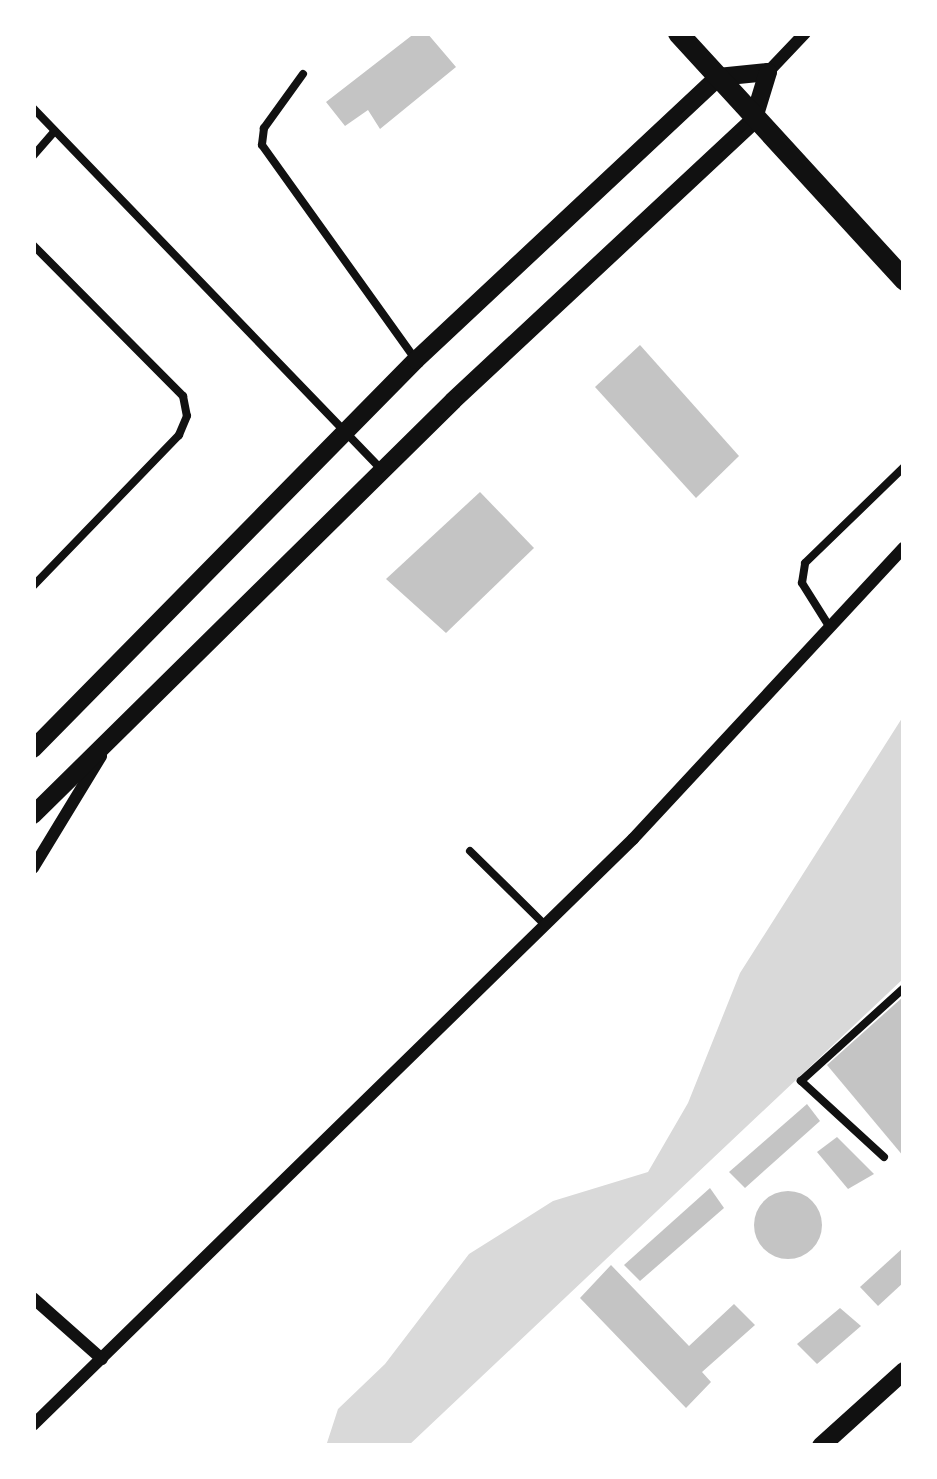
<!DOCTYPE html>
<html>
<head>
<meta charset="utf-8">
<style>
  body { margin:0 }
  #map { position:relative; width:937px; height:1479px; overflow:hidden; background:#fff; font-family:"Public Sans",sans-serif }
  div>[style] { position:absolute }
  .water>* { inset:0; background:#d9d9d9 }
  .building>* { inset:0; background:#c4c4c4 }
  .round { border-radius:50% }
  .service>* { height:8px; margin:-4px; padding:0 4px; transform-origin:4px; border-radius:4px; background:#111 }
  .minor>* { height:12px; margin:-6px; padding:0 6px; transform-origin:6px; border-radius:6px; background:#111 }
  .tertiary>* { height:18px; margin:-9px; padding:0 9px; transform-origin:9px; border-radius:9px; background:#111 }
  .primary>* { height:21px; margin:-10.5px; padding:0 10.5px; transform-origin:10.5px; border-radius:10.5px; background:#111 }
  span { translate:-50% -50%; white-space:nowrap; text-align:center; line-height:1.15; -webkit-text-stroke:9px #fff; paint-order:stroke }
  .frame { position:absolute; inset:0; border:36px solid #fff; pointer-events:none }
</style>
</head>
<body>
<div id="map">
  <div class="water">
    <div style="clip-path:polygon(904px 715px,904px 978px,408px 1446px,326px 1446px,338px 1409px,385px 1364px,469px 1254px,553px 1201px,648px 1172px,688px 1103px,740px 973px)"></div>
  </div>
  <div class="building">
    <div style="clip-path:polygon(415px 33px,427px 33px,456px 67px,380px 129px,368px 110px,345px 126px,326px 102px)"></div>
    <div style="clip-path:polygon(640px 345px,739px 456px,696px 498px,595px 387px)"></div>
    <div style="clip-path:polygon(480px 492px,534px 548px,446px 633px,386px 579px)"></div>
    <div style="clip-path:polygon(904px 996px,904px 1157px,827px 1065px)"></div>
    <div style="clip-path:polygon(807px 1104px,820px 1121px,745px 1188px,729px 1172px)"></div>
    <div style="clip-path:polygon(837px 1137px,874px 1174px,848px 1189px,817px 1152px)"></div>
    <div style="clip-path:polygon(710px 1188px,724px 1208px,640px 1281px,624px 1265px)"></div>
    <div class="round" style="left:754px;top:1191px;width:68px;height:68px"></div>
    <div style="clip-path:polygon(904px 1247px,904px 1282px,878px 1306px,860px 1287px)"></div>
    <div style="clip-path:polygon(611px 1265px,689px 1346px,734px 1304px,755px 1325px,702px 1372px,711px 1382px,686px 1408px,580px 1298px)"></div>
    <div style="clip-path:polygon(840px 1308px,861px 1326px,817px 1364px,797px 1344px)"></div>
  </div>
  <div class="service">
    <div style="left:303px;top:74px;width:67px;rotate:125.8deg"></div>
    <div style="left:264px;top:128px;width:17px;rotate:97deg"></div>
    <div style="left:262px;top:145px;width:263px;rotate:54.4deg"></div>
    <div style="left:33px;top:108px;width:503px;rotate:46.05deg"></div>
    <div style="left:33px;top:156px;width:33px;rotate:-49deg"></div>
    <div style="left:33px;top:245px;width:213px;rotate:45.2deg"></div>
    <div style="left:183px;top:396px;width:20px;rotate:79deg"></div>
    <div style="left:187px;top:416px;width:21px;rotate:113deg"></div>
    <div style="left:179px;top:435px;width:210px;rotate:134deg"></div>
    <div style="left:829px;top:626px;width:51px;rotate:-122.1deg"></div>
    <div style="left:802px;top:583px;width:20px;rotate:-81deg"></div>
    <div style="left:805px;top:563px;width:138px;rotate:-44.1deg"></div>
    <div style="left:470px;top:851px;width:104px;rotate:44.6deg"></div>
    <div style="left:884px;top:1157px;width:113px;rotate:-137.5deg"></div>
    <div style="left:801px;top:1081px;width:139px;rotate:-42.1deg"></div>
  </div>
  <div class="minor">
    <div style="left:768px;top:72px;width:54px;rotate:-46.5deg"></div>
    <div style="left:33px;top:868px;width:131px;rotate:-58.7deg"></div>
    <div style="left:33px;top:1298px;width:92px;rotate:41.5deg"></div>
    <div style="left:33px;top:1425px;width:839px;rotate:-44.32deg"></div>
    <div style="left:633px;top:839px;width:398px;rotate:-47.1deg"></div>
  </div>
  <div class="tertiary">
    <div style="left:33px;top:749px;width:546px;rotate:-45.45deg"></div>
    <div style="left:416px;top:360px;width:414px;rotate:-43.1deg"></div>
    <div style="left:718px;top:77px;width:50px;rotate:-5.7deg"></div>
    <div style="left:768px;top:72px;width:51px;rotate:107deg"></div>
    <div style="left:753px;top:121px;width:410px;rotate:137deg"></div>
    <div style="left:453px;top:401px;width:590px;rotate:135.41deg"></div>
    <div style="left:821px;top:1446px;width:112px;rotate:-42.1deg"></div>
  </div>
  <div class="primary">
    <div style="left:678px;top:33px;width:335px;rotate:47.5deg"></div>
  </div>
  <div class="frame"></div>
</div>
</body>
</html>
